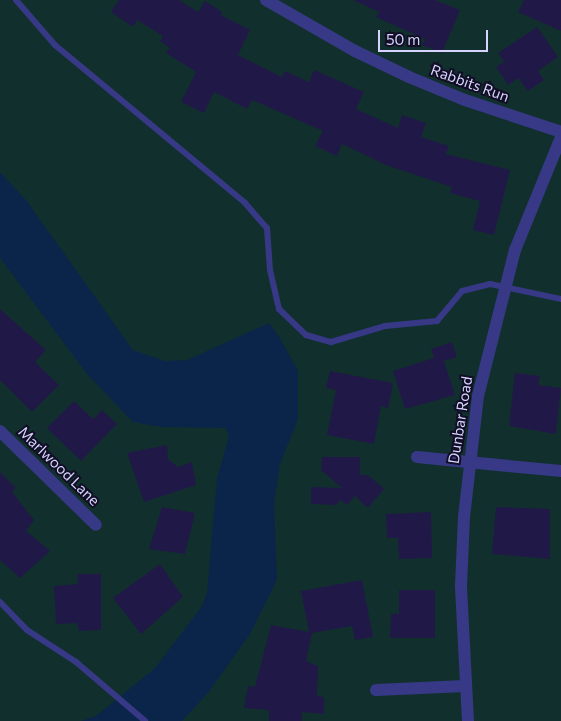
<!DOCTYPE html>
<html>
<head>
<meta charset="utf-8">
<style>
  body { margin:0 }
  #map { position:relative; width:561px; height:721px; overflow:hidden; background:#110e26; font-family:Commissioner,sans-serif }
  div>[style] { position:absolute }
  .green>* { inset:0; background:#11302d }
  .water>* { inset:0; background:#0a2549 }
  .building>* { inset:0; background:#201948 }
  .lane>* { height:6px; margin:-3px; padding:0 3px; transform-origin:3px; border-radius:3px; background:#373987 }
  .street>* { height:12px; margin:-6px; padding:0 6px; transform-origin:6px; border-radius:6px; background:#373987 }
  span { translate:-50% -50%; white-space:nowrap; text-align:center; line-height:1.15; -webkit-text-stroke:4px #110e26; paint-order:stroke }
  .street-label { font-size:15px; color:#d6d3ff }
  .scale { position:absolute; left:378px; top:30px; width:110px; height:22px; box-sizing:border-box; border:2px solid #d6d3ff; border-top:0; padding-left:6px; font-size:15px; line-height:18px; white-space:nowrap; color:#d6d3ff; -webkit-text-stroke:4px #110e26; paint-order:stroke }
</style>
</head>
<body>
<div id="map">
  <div class="green">
    <div style="clip-path:polygon(0 0,561px 0,561px 721px,0 721px)"></div>
  </div>
  <div class="water">
    <div style="clip-path:polygon(0 172px,26px 200px,133px 350px,165px 361px,187px 360px,269px 323px,280px 338px,298px 371px,298px 419px,280px 464px,274px 503px,277px 580px,250px 634px,208px 693px,182px 721px,81px 721px,96px 716px,155px 668px,202px 606px,207px 592px,217px 478px,229px 436px,226px 428px,161px 427px,133px 422px,87px 374px,0 258px)"></div>
  </div>
  <div class="building">
    <div style="clip-path:polygon(119px 0,179px 0,198px 12px,205px 1px,222px 12px,221px 15px,250px 30px,238px 55px,282px 77px,285px 71px,309px 82px,314px 70px,364px 92px,356px 109px,398px 128px,402px 115px,426px 123px,421px 137px,449px 146px,446px 154px,510px 170px,494px 235px,473px 230px,480px 201px,450px 193px,452px 187px,386px 165px,342px 144px,337px 156px,315px 146px,323px 131px,252px 100px,247px 109px,214px 92px,204px 113px,181px 102px,196px 72px,166px 53px,170px 48px,160px 41px,163px 36px,137px 20px,133px 27px,111px 12px)"></div>
    <div style="clip-path:polygon(353px 0,435px 0,460px 10px,442px 53px,422px 45px,425px 39px,376px 17px,379px 12px)"></div>
    <div style="clip-path:polygon(524px 0,561px 0,561px 31px,518px 12px)"></div>
    <div style="clip-path:polygon(537px 27px,558px 57px,538px 71px,544px 80px,528px 91px,518px 78px,508px 85px,496px 67px,504px 62px,498px 53px)"></div>
    <div style="clip-path:polygon(0 309px,46px 350px,35px 362px,59px 385px,32px 412px,0 380px)"></div>
    <div style="clip-path:polygon(452px 342px,457px 357px,444px 361px,455px 395px,405px 409px,393px 371px,434px 358px,431px 349px)"></div>
    <div style="clip-path:polygon(330px 371px,393px 383px,388px 408px,381px 406px,374px 444px,327px 435px,336px 390px,326px 388px)"></div>
    <div style="clip-path:polygon(515px 373px,540px 376px,538px 385px,561px 388px,556px 434px,509px 426px)"></div>
    <div style="clip-path:polygon(74px 401px,93px 419px,102px 410px,117px 424px,81px 461px,47px 428px)"></div>
    <div style="clip-path:polygon(167px 445px,168px 459px,178px 467px,192px 462px,196px 485px,144px 502px,127px 453px)"></div>
    <div style="clip-path:polygon(322px 457px,360px 457px,360px 475px,368px 475px,384px 489px,368px 508px,355px 496px,347px 505px,340px 500px,336px 505px,311px 504px,311px 487px,342px 488px,321px 470px)"></div>
    <div style="clip-path:polygon(0 472px,16px 488px,12px 492px,34px 520px,26px 531px,50px 551px,20px 578px,0 560px)"></div>
    <div style="clip-path:polygon(162px 507px,195px 513px,185px 554px,149px 549px)"></div>
    <div style="clip-path:polygon(496px 507px,550px 509px,550px 559px,492px 554px)"></div>
    <div style="clip-path:polygon(431px 512px,432px 558px,399px 559px,398px 538px,387px 538px,386px 514px)"></div>
    <div style="clip-path:polygon(160px 564px,183px 597px,141px 634px,113px 598px)"></div>
    <div style="clip-path:polygon(77px 574px,101px 574px,101px 630px,79px 631px,77px 623px,56px 624px,54px 586px,78px 584px)"></div>
    <div style="clip-path:polygon(362px 580px,373px 637px,355px 640px,352px 626px,312px 633px,306px 661px,318px 666px,317px 696px,324px 697px,324px 714px,302px 712px,302px 721px,269px 721px,269px 710px,244px 708px,248px 686px,255px 687px,271px 625px,309px 632px,301px 591px)"></div>
    <div style="clip-path:polygon(399px 590px,435px 590px,435px 638px,390px 638px,391px 614px,399px 614px)"></div>
  </div>
  <div class="lane">
    <div style="left:16px;top:0;width:60px;rotate:49.1deg"></div>
    <div style="left:55px;top:45px;width:247px;rotate:39.7deg"></div>
    <div style="left:245px;top:203px;width:33px;rotate:49deg"></div>
    <div style="left:267px;top:228px;width:42px;rotate:85.9deg"></div>
    <div style="left:270px;top:270px;width:40px;rotate:77deg"></div>
    <div style="left:279px;top:309px;width:37px;rotate:44deg"></div>
    <div style="left:306px;top:335px;width:26px;rotate:16deg"></div>
    <div style="left:331px;top:342px;width:56px;rotate:-16.5deg"></div>
    <div style="left:385px;top:326px;width:52px;rotate:-5.5deg"></div>
    <div style="left:437px;top:321px;width:39px;rotate:-50deg"></div>
    <div style="left:462px;top:291px;width:29px;rotate:-14deg"></div>
    <div style="left:490px;top:284px;width:73px;rotate:11.9deg"></div>
    <div style="left:0;top:602px;width:39px;rotate:46deg"></div>
    <div style="left:27px;top:630px;width:59px;rotate:33.1deg"></div>
    <div style="left:76px;top:662px;width:91px;rotate:40.5deg"></div>
  </div>
  <div class="street">
    <div style="left:266px;top:0;width:103px;rotate:29.8deg"></div>
    <div style="left:355px;top:51px;width:60px;rotate:25.7deg"></div>
    <div style="left:409px;top:77px;width:57px;rotate:22.5deg"></div>
    <div style="left:462px;top:99px;width:104px;rotate:18.4deg"></div>
    <div style="left:0;top:431px;width:134px;rotate:44.4deg"></div>
    <div style="left:417px;top:457px;width:145px;rotate:5.6deg"></div>
    <div style="left:376px;top:690px;width:89px;rotate:-2.6deg"></div>
    <div style="left:468px;top:721px;width:135px;rotate:-93deg"></div>
    <div style="left:461px;top:586px;width:69px;rotate:-87.5deg"></div>
    <div style="left:464px;top:517px;width:122px;rotate:-83.4deg"></div>
    <div style="left:478px;top:396px;width:151px;rotate:-75.8deg"></div>
    <div style="left:515px;top:250px;width:122px;rotate:-67.8deg"></div>
  </div>
  <div class="street-label">
    <span style="left:470px;top:83px;rotate:20deg">Rabbits Run</span>
    <span style="left:460px;top:420px;rotate:-81deg">Dunbar Road</span>
    <span style="left:59px;top:466px;rotate:44deg">Marlwood Lane</span>
  </div>
  <div class="scale">50 m</div>
</div>
</body>
</html>
